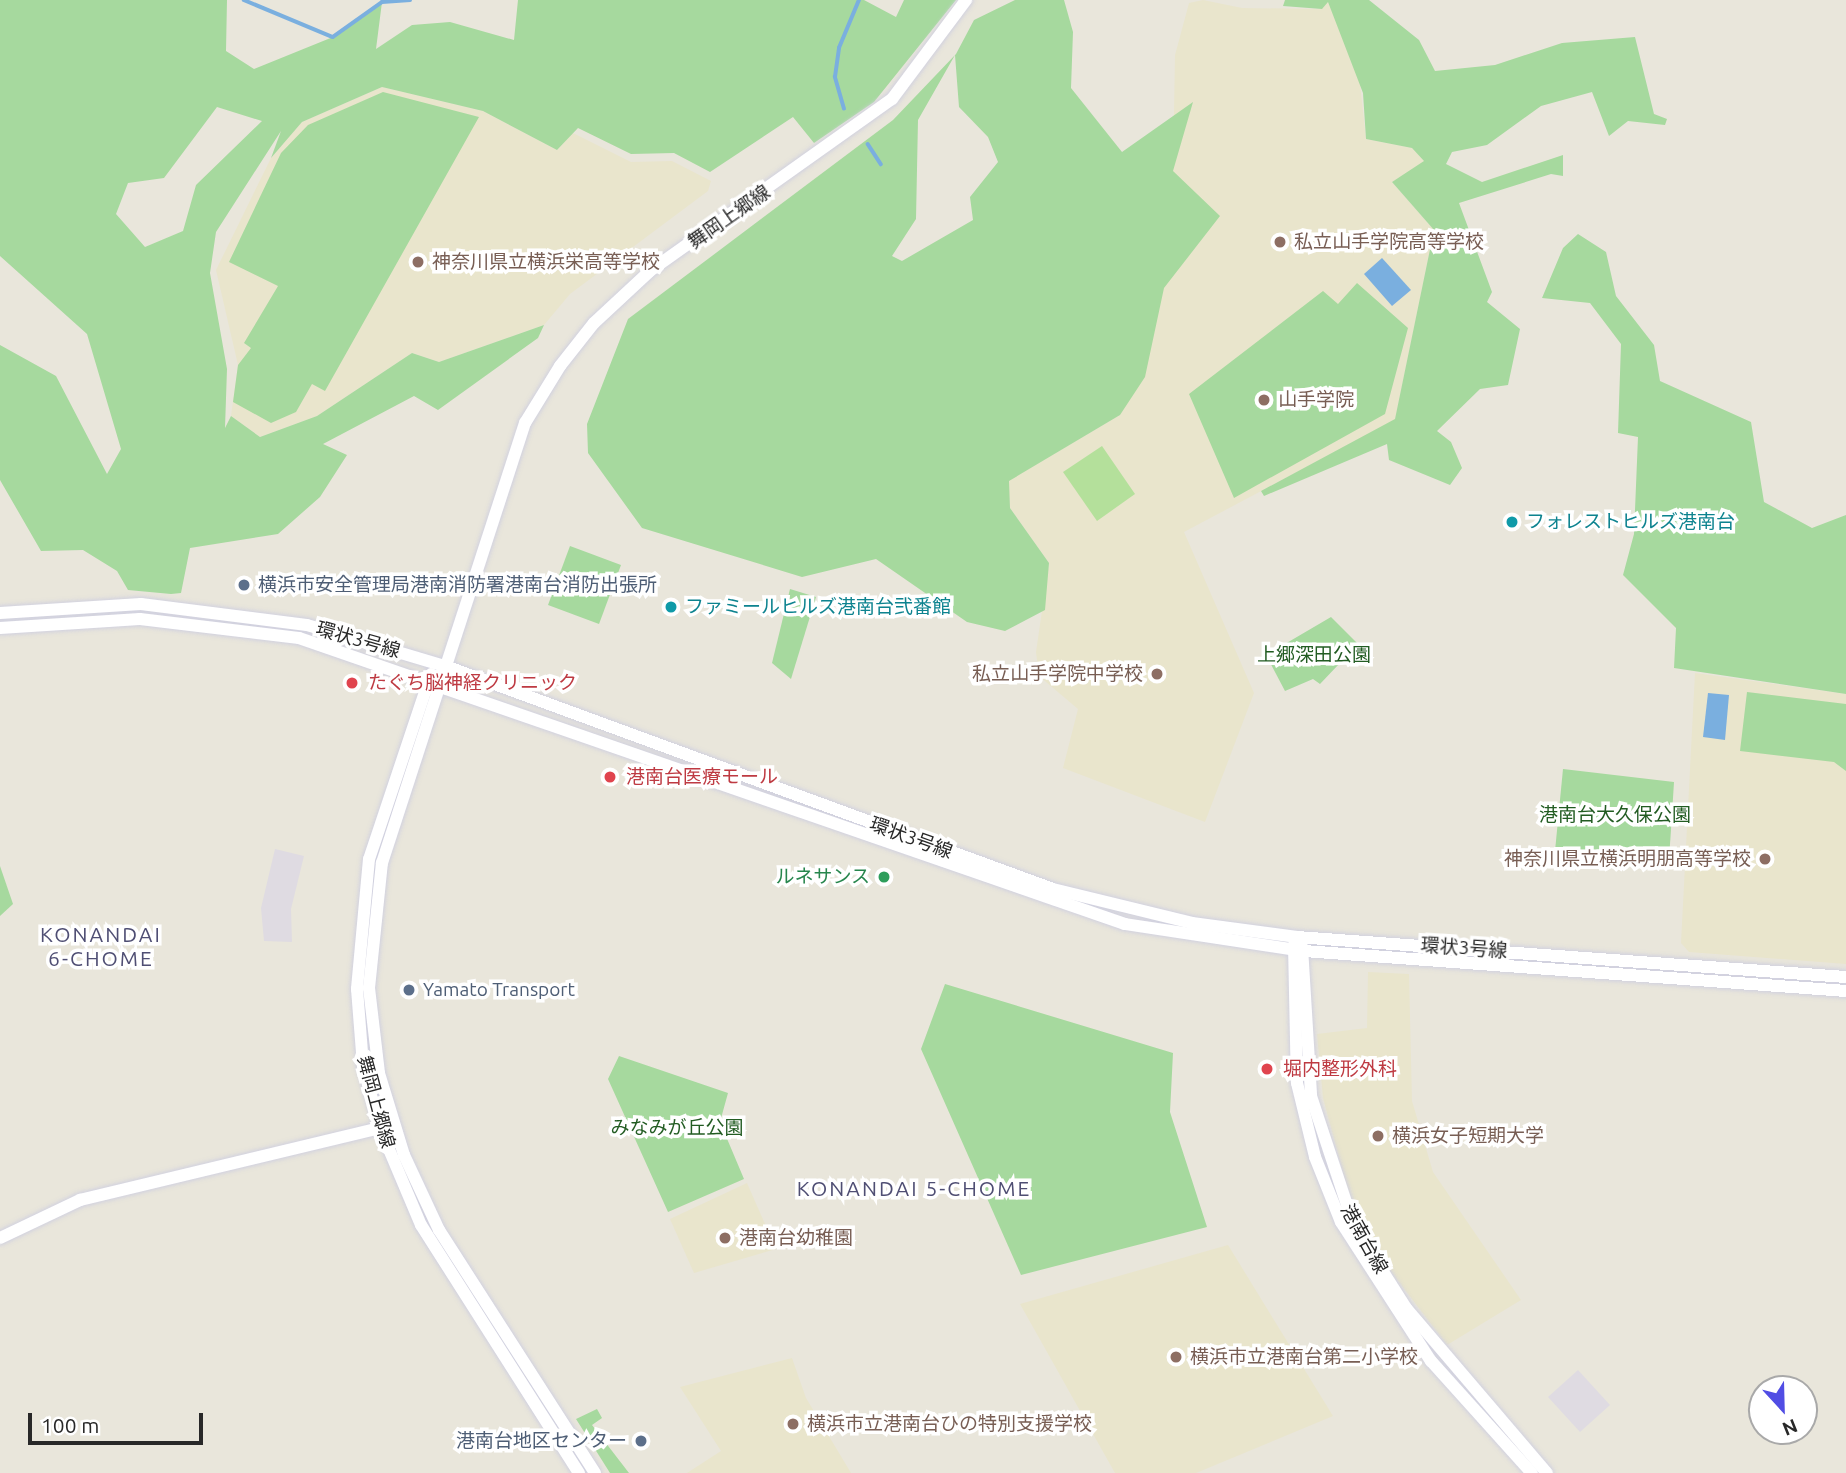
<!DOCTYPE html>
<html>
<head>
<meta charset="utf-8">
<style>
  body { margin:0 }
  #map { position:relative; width:1846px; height:1473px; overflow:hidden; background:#e9e6db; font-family:Ubuntu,"Noto Sans JP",sans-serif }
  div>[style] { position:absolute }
  .industrial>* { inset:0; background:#dfdbe2 }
  .education>* { inset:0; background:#e9e5cc }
  .green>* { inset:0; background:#a6d99e }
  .pitch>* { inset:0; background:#b4e09b }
  .water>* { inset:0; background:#7aafdf }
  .stream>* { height:3.5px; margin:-1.75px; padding:0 1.75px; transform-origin:1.75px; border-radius:1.75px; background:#7aafdf }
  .roads { filter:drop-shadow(0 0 2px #d1d1df) drop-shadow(0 0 2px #d1d1df) }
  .tertiary>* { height:12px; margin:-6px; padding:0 6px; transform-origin:6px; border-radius:6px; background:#fff }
  .dots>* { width:19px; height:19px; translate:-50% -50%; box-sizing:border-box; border:4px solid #fff; border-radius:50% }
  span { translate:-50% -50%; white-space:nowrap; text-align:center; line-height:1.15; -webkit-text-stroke:7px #fff; paint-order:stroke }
  .street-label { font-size:19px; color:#282828 }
  .education-label { font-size:19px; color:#785e54 }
  .left { translate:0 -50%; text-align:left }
  .right { translate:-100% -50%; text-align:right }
  .culture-label { font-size:19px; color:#0d838f }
  .service-label { font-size:19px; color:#4e5e75 }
  .park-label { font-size:19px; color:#225c22 }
  .health-label { font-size:19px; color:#be3a42 }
  .leisure-label { font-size:19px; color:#27864d }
  .neighbourhood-label { font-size:21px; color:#4f4e73; letter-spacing:2px }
  .north { position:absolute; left:1748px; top:1375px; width:70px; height:70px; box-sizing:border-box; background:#fff; border:2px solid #a9a9a9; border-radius:50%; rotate:158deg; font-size:19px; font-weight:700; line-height:28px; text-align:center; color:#282828 }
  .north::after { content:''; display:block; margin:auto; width:24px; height:32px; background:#514de4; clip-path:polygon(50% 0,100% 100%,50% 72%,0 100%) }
  .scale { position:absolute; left:28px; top:1413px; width:175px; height:32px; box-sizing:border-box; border:4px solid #282828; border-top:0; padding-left:9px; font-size:21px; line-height:24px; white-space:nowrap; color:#282828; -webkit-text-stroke:5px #fff; paint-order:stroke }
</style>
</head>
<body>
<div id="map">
  <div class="industrial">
    <div style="clip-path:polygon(275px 849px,304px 856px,291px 909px,292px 942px,264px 941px,261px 908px)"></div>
    <div style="clip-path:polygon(1578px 1370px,1610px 1405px,1580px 1432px,1548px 1397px)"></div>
  </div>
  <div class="education">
    <div style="clip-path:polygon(1203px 0,1242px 8px,1321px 9px,1328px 1px,1360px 84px,1366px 139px,1412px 148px,1425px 162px,1392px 182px,1434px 230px,1395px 420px,1184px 532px,1254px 693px,1205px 822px,1063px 768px,1078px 709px,1039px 676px,1036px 652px,1049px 563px,1010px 508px,1008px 481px,1120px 415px,1173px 171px,1175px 55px,1189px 3px)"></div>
    <div style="clip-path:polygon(382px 87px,483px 111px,557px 150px,573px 133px,631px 162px,672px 161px,711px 181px,708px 191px,570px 294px,544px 325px,439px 362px,412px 353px,317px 416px,260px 437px,231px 416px,238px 365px,216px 270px,271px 158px,302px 122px)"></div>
    <div style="clip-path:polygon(1695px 673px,1846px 694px,1846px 964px,1689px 952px,1681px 943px)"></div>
    <div style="clip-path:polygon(1368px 972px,1409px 974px,1412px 1101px,1433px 1172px,1521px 1300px,1447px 1345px,1392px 1273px,1348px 1191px,1323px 1098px,1317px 1034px,1367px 1028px)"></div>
    <div style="clip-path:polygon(747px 1183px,776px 1249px,694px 1273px,670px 1219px)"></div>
    <div style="clip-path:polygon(1228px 1245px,1333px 1416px,1196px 1473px,1115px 1473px,1020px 1304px)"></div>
    <div style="clip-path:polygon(792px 1358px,806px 1398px,851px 1473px,687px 1473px,721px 1451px,680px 1387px)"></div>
  </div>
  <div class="green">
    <div style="clip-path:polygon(evenodd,0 0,227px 0,226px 51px,254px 69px,333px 37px,382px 2px,376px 49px,412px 25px,450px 22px,514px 40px,518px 0,864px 0,896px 17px,904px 0,956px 0,874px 102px,814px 143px,793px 117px,710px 172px,674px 153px,631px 154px,578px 128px,557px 150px,483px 111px,382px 87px,302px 122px,271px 158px,281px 131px,216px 232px,210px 273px,227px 369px,225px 428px,231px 416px,260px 437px,317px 416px,412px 353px,439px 362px,544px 325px,538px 338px,438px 410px,414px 396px,323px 444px,347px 455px,320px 497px,278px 534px,190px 548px,181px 593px,171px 594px,128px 590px,117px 571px,83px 550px,41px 551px,0 480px,0 345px,56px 376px,107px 474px,121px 449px,87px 334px,0 256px,0 0,217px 107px,262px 121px,196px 185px,183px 231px,145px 247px,116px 214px,128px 183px,164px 178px,217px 107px)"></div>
    <div style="clip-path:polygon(evenodd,1015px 0,1064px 0,1073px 32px,1071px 88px,1122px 152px,1193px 102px,1173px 171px,1220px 216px,1164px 288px,1145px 377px,1120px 415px,1009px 481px,1010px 508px,1049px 563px,1045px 610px,1005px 631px,967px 622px,876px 559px,802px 577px,642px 528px,588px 453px,587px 424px,628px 319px,893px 120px,956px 54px,974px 20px,1015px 0,955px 55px,959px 107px,988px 137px,998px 162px,970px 197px,973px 220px,902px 261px,892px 256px,916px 219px,918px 120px,955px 55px)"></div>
    <div style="clip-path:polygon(1285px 0,1369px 0,1419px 40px,1435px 71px,1495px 65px,1562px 43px,1635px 37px,1654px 114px,1667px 119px,1665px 125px,1628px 121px,1609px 136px,1592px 92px,1541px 106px,1487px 145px,1452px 152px,1446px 164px,1482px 182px,1563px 155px,1563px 176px,1551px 174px,1459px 203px,1492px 292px,1487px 302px,1520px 329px,1508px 385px,1480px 389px,1437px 431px,1451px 442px,1462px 468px,1450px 485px,1389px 460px,1387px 444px,1264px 496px,1261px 491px,1395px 419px,1434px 230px,1392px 182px,1424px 161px,1412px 148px,1366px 139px,1363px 93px,1328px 2px,1322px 9px,1283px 6px)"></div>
    <div style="clip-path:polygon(383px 92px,479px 117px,325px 391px,312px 384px,296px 412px,271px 423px,233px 402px,238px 365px,251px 348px,244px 343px,278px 286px,229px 262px,281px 153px,308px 125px)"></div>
    <div style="clip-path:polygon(1578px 234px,1606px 252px,1616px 296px,1654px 345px,1660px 381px,1751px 422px,1764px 502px,1812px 528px,1846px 515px,1846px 694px,1674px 668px,1676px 628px,1623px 575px,1634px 534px,1638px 437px,1618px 433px,1621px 344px,1590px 303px,1542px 298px,1563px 248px)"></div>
    <div style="clip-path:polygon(1357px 283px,1408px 328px,1385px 414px,1234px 498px,1189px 394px,1323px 291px,1338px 304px)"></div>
    <div style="clip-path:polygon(570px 546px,621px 565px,599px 624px,548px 605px)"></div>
    <div style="clip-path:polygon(790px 589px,816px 597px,791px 679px,772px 663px)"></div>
    <div style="clip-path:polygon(1331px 617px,1358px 644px,1320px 684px,1313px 679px,1285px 691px,1266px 655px)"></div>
    <div style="clip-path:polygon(1747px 692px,1846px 704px,1846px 771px,1834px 762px,1740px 751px)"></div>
    <div style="clip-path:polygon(1563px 769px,1674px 782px,1669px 860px,1555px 851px)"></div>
    <div style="clip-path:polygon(0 866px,13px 904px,0 916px)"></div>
    <div style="clip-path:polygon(945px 984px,1173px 1053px,1170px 1112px,1207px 1227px,1021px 1275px,921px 1049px)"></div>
    <div style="clip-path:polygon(619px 1056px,728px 1093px,720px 1122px,744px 1179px,668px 1212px,608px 1079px)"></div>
    <div style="clip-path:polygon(597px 1409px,602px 1418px,592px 1425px,629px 1473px,610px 1473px,576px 1419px)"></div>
  </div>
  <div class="pitch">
    <div style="clip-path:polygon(1102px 446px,1135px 494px,1097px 521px,1063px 472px)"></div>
  </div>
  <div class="water">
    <div style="clip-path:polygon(1382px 258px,1411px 290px,1392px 306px,1364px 274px)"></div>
    <div style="clip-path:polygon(1708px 693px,1729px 695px,1725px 740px,1703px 737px)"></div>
  </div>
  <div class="stream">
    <div style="left:244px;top:0;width:96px;rotate:22.6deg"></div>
    <div style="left:333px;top:37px;width:60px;rotate:-35.5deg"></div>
    <div style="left:382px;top:2px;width:28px;rotate:-4deg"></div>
    <div style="left:844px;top:109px;width:33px;rotate:-106deg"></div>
    <div style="left:835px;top:77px;width:29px;rotate:-82deg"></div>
    <div style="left:839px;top:48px;width:52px;rotate:-67.4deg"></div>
    <div style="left:868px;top:144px;width:24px;rotate:57deg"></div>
  </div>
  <div class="roads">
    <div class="tertiary">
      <div style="left:0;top:613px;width:141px;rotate:-3.7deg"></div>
      <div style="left:141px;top:604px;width:167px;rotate:7.2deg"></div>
      <div style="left:307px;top:625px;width:147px;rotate:16.6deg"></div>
      <div style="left:448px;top:667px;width:644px;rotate:20.15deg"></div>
      <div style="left:1053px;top:889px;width:143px;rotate:13.7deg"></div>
      <div style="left:1192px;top:923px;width:106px;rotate:7.6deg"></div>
      <div style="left:1297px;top:937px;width:550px;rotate:4.17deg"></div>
      <div style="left:0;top:628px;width:140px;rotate:-3.7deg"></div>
      <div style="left:140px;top:619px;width:160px;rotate:6.8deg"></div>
      <div style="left:299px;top:638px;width:874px;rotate:19.1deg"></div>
      <div style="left:1125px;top:924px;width:181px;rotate:8.6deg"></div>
      <div style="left:1304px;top:951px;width:543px;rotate:4.22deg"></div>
      <div style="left:431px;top:674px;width:195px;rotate:108.5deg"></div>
      <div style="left:369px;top:859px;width:131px;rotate:95.3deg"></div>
      <div style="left:357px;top:989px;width:77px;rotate:85.5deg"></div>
      <div style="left:363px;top:1066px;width:64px;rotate:74.7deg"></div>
      <div style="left:380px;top:1128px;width:105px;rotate:67.1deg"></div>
      <div style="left:421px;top:1225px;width:294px;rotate:57.5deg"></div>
      <div style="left:1294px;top:945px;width:138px;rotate:88.8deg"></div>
      <div style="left:1297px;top:1083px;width:76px;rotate:76.3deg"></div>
      <div style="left:1315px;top:1157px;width:70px;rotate:68.2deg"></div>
      <div style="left:1341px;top:1222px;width:166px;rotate:57.1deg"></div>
      <div style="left:1431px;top:1361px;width:151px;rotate:48deg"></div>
      <div style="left:1302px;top:947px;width:149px;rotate:86.5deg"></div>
      <div style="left:1311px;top:1096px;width:137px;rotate:71.7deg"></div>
      <div style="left:1354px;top:1226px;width:97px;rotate:57.6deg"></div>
      <div style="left:1406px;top:1308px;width:217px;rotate:49.5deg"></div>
      <div style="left:0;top:1238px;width:89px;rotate:-25.4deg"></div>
      <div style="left:80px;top:1200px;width:317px;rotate:-13.5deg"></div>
      <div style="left:595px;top:1473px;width:289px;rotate:-122.7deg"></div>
      <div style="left:439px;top:1230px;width:83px;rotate:-115deg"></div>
      <div style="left:404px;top:1155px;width:86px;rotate:-107deg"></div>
      <div style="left:379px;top:1073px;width:86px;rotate:-96.7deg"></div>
      <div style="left:369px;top:988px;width:126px;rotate:-84.1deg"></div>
      <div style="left:382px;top:863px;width:463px;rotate:-72deg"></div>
      <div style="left:525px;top:423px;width:67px;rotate:-58.4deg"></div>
      <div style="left:560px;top:366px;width:55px;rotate:-51.7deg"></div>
      <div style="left:594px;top:323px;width:76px;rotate:-42.9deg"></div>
      <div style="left:650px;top:271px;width:297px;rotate:-35.4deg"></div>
      <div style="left:892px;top:99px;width:124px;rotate:-53.2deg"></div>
    </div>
  </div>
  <div class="dots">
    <div style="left:1280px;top:242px;background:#8d6e63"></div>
    <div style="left:418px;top:262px;background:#8d6e63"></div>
    <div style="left:1264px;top:400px;background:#8d6e63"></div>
    <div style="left:1512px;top:522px;background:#0f9aa8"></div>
    <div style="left:244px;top:585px;background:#5c6f8a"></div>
    <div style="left:671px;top:607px;background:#0f9aa8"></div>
    <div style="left:1157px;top:674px;background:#8d6e63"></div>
    <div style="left:352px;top:683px;background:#e0444e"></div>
    <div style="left:610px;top:777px;background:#e0444e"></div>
    <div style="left:1765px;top:859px;background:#8d6e63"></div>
    <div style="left:884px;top:877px;background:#2e9e5b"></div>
    <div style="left:409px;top:990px;background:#5c6f8a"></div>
    <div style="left:1267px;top:1069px;background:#e0444e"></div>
    <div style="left:1378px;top:1136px;background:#8d6e63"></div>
    <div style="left:725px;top:1238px;background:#8d6e63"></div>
    <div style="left:1176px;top:1357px;background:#8d6e63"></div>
    <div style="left:793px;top:1424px;background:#8d6e63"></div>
    <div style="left:641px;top:1441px;background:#5c6f8a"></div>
  </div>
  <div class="street-label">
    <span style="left:729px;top:217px;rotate:-35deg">舞岡上郷線</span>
    <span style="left:358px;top:640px;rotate:16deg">環状3号線</span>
    <span style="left:911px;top:838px;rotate:20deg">環状3号線</span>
    <span style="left:1464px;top:948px;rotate:4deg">環状3号線</span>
    <span style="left:376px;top:1102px;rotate:75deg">舞岡上郷線</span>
    <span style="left:1364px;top:1239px;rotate:61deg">港南台線</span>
  </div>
  <div class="education-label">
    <span class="left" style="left:1294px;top:242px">私立山手学院高等学校</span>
    <span class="left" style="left:432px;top:262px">神奈川県立横浜栄高等学校</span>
    <span class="left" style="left:1278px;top:400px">山手学院</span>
    <span class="right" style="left:1143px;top:674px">私立山手学院中学校</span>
    <span class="right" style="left:1751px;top:859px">神奈川県立横浜明朋高等学校</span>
    <span class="left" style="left:1392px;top:1136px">横浜女子短期大学</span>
    <span class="left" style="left:739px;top:1238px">港南台幼稚園</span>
    <span class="left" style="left:1190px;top:1357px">横浜市立港南台第二小学校</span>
    <span class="left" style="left:807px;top:1424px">横浜市立港南台ひの特別支援学校</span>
  </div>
  <div class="culture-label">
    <span class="left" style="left:1526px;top:522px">フォレストヒルズ港南台</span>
    <span class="left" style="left:685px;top:607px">ファミールヒルズ港南台弐番館</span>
  </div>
  <div class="service-label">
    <span class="left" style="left:258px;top:585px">横浜市安全管理局港南消防署港南台消防出張所</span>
    <span class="left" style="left:423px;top:990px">Yamato Transport</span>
    <span class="right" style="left:627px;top:1441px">港南台地区センター</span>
  </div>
  <div class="park-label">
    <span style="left:1314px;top:655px">上郷深田公園</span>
    <span style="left:1615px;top:815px">港南台大久保公園</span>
    <span style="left:677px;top:1128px">みなみが丘公園</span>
  </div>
  <div class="health-label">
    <span class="left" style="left:368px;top:683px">たぐち脳神経クリニック</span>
    <span class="left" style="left:626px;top:777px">港南台医療モール</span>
    <span class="left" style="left:1283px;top:1069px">堀内整形外科</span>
  </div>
  <div class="leisure-label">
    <span class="right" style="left:870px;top:877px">ルネサンス</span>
  </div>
  <div class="neighbourhood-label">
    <span style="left:101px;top:946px">KONANDAI<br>6-CHOME</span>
    <span style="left:914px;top:1188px">KONANDAI 5-CHOME</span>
  </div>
  <div class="north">N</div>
  <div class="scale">100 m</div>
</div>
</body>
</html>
